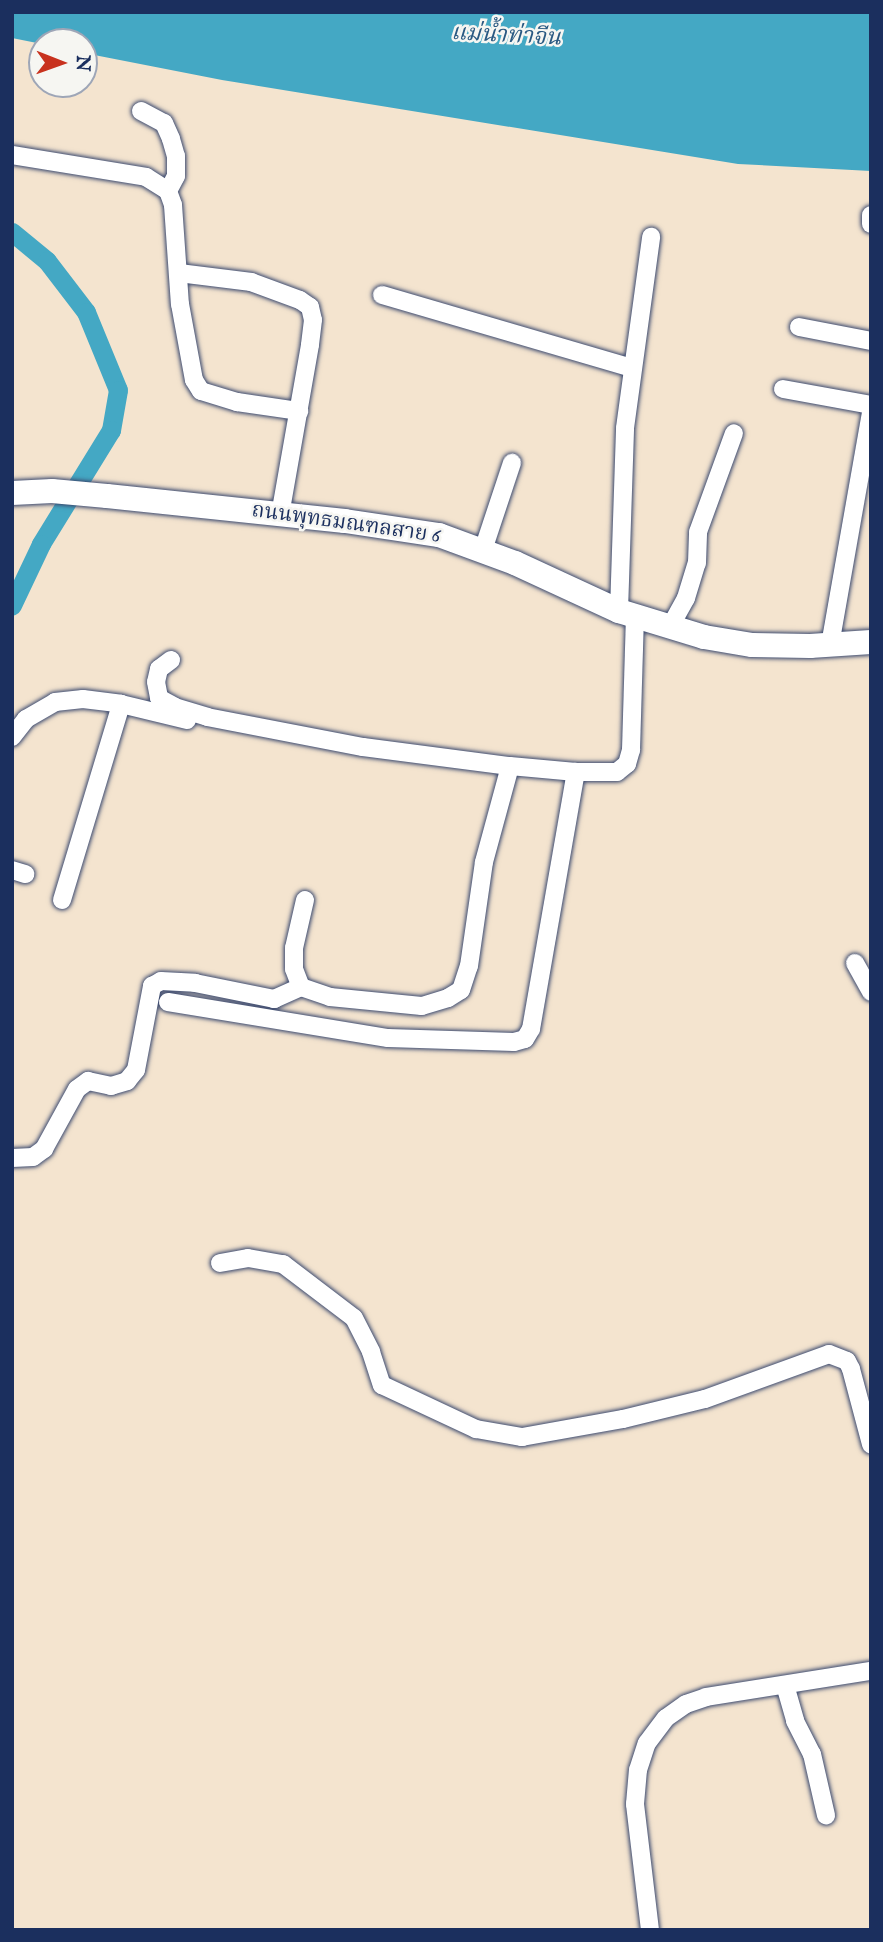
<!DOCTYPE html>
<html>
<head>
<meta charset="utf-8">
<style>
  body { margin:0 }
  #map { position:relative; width:883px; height:1942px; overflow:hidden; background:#f4e4cf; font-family:"IM FELL English","Noto Serif Thai",serif }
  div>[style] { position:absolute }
  .water>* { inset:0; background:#44a8c4 }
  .canal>* { height:19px; margin:-9.5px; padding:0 9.5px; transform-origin:9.5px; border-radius:9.5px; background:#44a8c4 }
  .roads { filter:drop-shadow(0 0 2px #3c4a6f) drop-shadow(0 0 2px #3c4a6f) }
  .street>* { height:18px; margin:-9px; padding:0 9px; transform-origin:9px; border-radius:9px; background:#fff }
  .secondary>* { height:24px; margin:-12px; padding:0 12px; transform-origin:12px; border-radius:12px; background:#fff }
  span { translate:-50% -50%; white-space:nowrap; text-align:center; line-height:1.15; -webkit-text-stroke:5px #f6f6f2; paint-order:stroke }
  .street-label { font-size:21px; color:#1b2f5e }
  .water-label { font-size:23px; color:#295982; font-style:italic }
  .frame { position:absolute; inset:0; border:14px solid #1b2f5e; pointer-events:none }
  .north { position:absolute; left:28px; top:28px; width:70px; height:70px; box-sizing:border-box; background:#f6f6f2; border:2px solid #9ea6b7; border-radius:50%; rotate:91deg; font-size:19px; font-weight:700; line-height:28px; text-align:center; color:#1b2f5e }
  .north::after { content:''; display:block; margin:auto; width:24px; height:32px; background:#c8321e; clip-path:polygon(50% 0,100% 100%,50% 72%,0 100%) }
</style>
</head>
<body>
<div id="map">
  <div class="water">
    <div style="clip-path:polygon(12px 12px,871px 12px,871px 171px,738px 164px,222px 80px,84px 53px,84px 42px,42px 44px,12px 38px)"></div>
  </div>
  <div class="canal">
    <div style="left:12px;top:232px;width:45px;rotate:39.6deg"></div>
    <div style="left:47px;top:261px;width:64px;rotate:52.6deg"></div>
    <div style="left:86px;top:312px;width:84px;rotate:67.7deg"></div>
    <div style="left:118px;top:390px;width:41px;rotate:99.9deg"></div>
    <div style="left:111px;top:430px;width:134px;rotate:121.6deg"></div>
    <div style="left:41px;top:544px;width:68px;rotate:115.4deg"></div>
  </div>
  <div class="roads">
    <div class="street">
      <div style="left:141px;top:111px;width:26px;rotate:28deg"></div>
      <div style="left:164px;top:123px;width:17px;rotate:66deg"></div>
      <div style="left:171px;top:139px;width:18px;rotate:74deg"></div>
      <div style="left:176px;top:156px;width:20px;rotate:90deg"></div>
      <div style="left:176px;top:176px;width:17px;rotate:118deg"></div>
      <div style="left:12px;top:155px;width:136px;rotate:9.3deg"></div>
      <div style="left:146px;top:177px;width:26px;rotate:32deg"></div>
      <div style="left:168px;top:191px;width:15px;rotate:70deg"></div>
      <div style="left:173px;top:205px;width:99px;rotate:86deg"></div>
      <div style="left:180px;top:304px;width:77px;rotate:79.6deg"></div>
      <div style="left:194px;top:380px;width:13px;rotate:58deg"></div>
      <div style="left:201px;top:391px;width:38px;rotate:17deg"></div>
      <div style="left:237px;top:402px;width:63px;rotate:8.3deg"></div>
      <div style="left:871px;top:215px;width:9px;rotate:90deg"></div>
      <div style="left:179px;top:273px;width:73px;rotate:7.1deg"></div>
      <div style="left:251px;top:282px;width:52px;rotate:20.2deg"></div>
      <div style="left:300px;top:300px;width:12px;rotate:35deg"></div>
      <div style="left:310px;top:307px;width:13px;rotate:77deg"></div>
      <div style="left:313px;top:320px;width:25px;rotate:97deg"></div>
      <div style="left:310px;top:345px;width:173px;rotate:100deg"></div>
      <div style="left:382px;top:295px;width:259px;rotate:16.3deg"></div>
      <div style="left:799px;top:327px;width:73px;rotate:11deg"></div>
      <div style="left:783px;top:389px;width:89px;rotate:10.3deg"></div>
      <div style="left:483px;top:550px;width:92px;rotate:-71.6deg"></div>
      <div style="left:619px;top:611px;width:183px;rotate:-88.1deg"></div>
      <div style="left:625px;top:428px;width:193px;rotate:-82.2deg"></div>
      <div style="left:670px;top:627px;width:33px;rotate:-61deg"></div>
      <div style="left:686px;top:598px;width:37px;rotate:-73deg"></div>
      <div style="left:697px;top:563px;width:31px;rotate:-88deg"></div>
      <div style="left:698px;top:532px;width:105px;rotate:-70deg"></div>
      <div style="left:830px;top:645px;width:237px;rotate:-80deg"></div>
      <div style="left:171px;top:660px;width:15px;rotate:143deg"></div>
      <div style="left:159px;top:669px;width:13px;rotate:103deg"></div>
      <div style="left:156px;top:682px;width:16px;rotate:79deg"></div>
      <div style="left:159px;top:698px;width:18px;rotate:29deg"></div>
      <div style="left:175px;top:707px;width:34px;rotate:17deg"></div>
      <div style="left:207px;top:717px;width:159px;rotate:10.9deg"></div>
      <div style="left:363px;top:747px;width:148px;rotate:7.4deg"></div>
      <div style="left:510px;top:766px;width:66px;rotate:5.2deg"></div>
      <div style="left:576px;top:772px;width:41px"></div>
      <div style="left:617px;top:772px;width:13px;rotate:-39deg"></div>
      <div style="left:627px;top:764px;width:15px;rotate:-74deg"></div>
      <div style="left:631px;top:750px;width:134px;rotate:-88.3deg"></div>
      <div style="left:12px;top:737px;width:23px;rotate:-52deg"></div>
      <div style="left:26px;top:719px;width:34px;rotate:-30deg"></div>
      <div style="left:55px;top:702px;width:28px;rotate:-6deg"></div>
      <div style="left:83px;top:699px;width:38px;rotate:7deg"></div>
      <div style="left:121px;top:704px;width:68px;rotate:13.6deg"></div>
      <div style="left:12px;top:870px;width:14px;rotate:17deg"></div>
      <div style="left:62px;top:900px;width:205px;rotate:-73.2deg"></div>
      <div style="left:305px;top:900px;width:49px;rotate:102.9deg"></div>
      <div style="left:294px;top:948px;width:21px;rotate:90deg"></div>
      <div style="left:294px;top:969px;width:19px;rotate:69deg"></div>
      <div style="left:301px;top:987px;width:31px;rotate:19deg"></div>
      <div style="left:330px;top:997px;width:92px;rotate:5.6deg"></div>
      <div style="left:422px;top:1006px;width:27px;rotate:-17deg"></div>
      <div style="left:448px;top:998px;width:15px;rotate:-32deg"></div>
      <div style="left:461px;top:990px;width:25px;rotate:-72deg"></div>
      <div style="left:469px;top:966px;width:105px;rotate:-81.8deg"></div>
      <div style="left:484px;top:862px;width:99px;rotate:-74.8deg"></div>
      <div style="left:855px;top:963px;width:33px;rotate:61deg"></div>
      <div style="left:168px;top:1002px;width:223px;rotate:9.3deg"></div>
      <div style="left:388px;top:1038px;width:126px;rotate:1.8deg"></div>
      <div style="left:514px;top:1042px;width:11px;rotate:-15deg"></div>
      <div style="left:525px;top:1039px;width:12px;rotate:-59deg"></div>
      <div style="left:531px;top:1029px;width:261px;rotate:-80.1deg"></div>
      <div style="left:12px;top:1158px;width:21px;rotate:-3deg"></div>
      <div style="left:33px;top:1157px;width:14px;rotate:-36deg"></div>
      <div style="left:44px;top:1149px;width:68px;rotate:-61.2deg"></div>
      <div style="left:77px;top:1089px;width:14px;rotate:-36deg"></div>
      <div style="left:88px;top:1081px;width:24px;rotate:12deg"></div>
      <div style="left:111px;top:1086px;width:17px;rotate:-17deg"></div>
      <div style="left:127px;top:1081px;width:14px;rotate:-51deg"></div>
      <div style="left:136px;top:1070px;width:86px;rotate:-79.2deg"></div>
      <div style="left:152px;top:986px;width:10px;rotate:-29deg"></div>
      <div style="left:161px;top:981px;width:34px;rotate:3deg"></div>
      <div style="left:195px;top:983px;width:81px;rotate:11.4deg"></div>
      <div style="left:274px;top:999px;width:30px;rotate:-24deg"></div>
      <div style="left:220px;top:1263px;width:28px;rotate:-10deg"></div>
      <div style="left:248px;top:1258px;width:36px;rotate:10deg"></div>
      <div style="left:283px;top:1264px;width:89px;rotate:37.3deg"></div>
      <div style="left:354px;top:1318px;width:38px;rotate:63deg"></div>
      <div style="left:371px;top:1352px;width:35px;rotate:72deg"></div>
      <div style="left:382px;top:1385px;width:104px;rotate:25.1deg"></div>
      <div style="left:476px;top:1429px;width:47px;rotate:9.9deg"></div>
      <div style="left:522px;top:1437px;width:103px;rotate:-10.1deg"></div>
      <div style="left:623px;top:1419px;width:84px;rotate:-13.7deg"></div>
      <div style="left:705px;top:1399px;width:132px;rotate:-19.9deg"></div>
      <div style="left:829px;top:1354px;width:19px;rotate:21deg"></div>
      <div style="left:847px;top:1361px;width:9px;rotate:63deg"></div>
      <div style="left:851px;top:1369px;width:78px;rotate:75.1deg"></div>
      <div style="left:785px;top:1685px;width:37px;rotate:74deg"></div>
      <div style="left:795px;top:1721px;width:37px;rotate:63deg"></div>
      <div style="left:812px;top:1754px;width:63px;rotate:77.1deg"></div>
      <div style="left:650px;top:1930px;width:127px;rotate:-96.8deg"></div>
      <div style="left:635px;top:1804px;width:34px;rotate:-85deg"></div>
      <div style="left:638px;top:1770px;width:28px;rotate:-72deg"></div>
      <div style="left:647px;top:1743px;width:31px;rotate:-53deg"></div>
      <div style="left:666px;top:1718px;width:24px;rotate:-35deg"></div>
      <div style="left:686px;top:1704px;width:21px;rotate:-19deg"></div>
      <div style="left:706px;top:1697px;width:167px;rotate:-9deg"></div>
    </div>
    <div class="secondary">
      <div style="left:12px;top:493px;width:40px;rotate:-2.9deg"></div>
      <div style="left:52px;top:491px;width:55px;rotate:5.2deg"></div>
      <div style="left:107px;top:496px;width:239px;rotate:6deg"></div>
      <div style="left:345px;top:521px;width:95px;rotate:8.5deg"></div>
      <div style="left:439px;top:535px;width:81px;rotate:20.2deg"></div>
      <div style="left:515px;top:563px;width:115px;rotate:24.8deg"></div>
      <div style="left:619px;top:611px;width:89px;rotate:17deg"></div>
      <div style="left:704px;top:637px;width:49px;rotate:9.5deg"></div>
      <div style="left:752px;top:645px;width:58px;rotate:1deg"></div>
      <div style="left:810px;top:646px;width:61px;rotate:-3.8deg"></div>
    </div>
  </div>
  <div class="street-label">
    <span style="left:346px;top:524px;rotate:8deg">ถนนพุทธมณฑลสาย 6</span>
  </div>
  <div class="water-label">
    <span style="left:506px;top:36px;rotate:3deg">แม่น้ำท่าจีน</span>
  </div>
  <div class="frame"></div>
  <div class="north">N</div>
</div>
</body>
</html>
